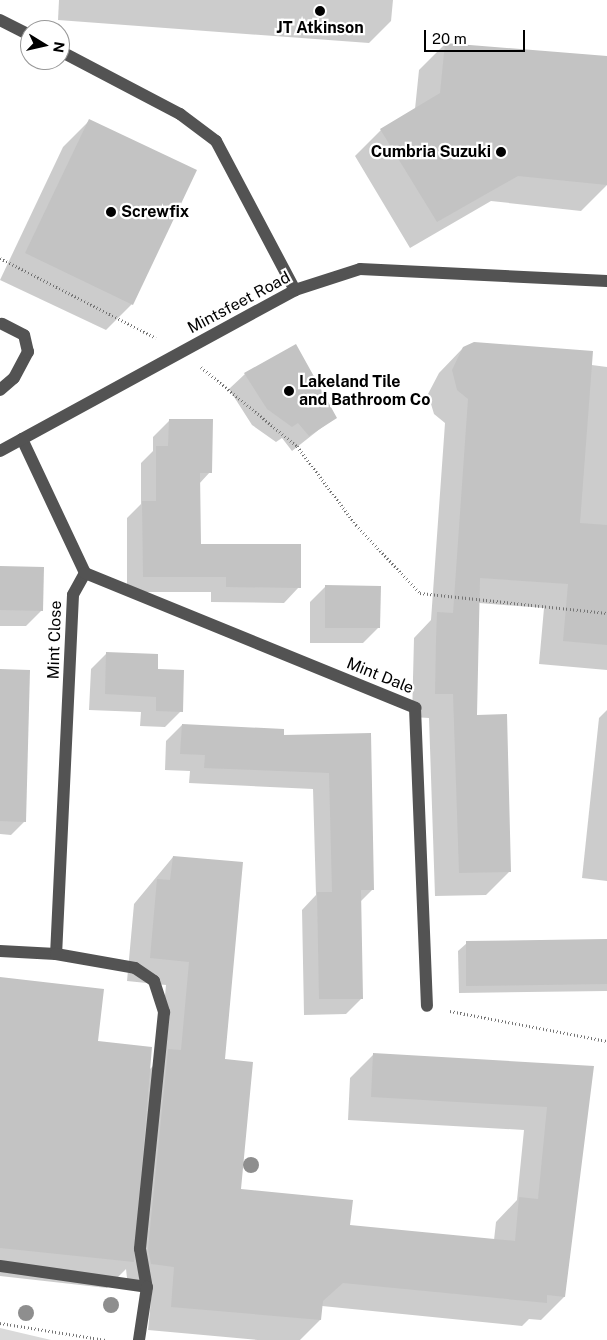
<!DOCTYPE html>
<html>
<head>
<meta charset="utf-8">
<style>
  body { margin:0 }
  #map { position:relative; width:607px; height:1340px; overflow:hidden; background:#fff; font-family:"Public Sans",sans-serif }
  div>[style] { position:absolute }
  .green>* { inset:0; background:#dadada }
  .shadow>* { inset:0; background:#0003 }
  .building>* { inset:0; background:#c3c3c3 }
  .path>* { height:3px; margin-top:-1.5px; transform-origin:0; background:repeating-linear-gradient(90deg,#757575 0 1px,transparent 0 3.5px) }
  .minor>* { height:12px; margin:-6px; padding:0 6px; transform-origin:6px; border-radius:6px; background:#535353 }
  .trees>* { width:16px; height:16px; margin:-8px; border-radius:50%; background:#8e8e8e }
  .dots>* { width:14px; height:14px; translate:-50% -50%; box-sizing:border-box; border:2px solid #fff; border-radius:50% }
  span { translate:-50% -50%; white-space:nowrap; text-align:center; line-height:1.15; -webkit-text-stroke:4.5px #fff; paint-order:stroke }
  .poi-label { font-size:16px; color:#000; font-weight:700 }
  .right { translate:-100% -50%; text-align:right }
  .left { translate:0 -50%; text-align:left }
  .street-label { font-size:16px; color:#000 }
  .north { position:absolute; left:20px; top:20px; width:50px; height:50px; box-sizing:border-box; background:#fff; border:1px solid #999; border-radius:50%; rotate:99deg; font-size:14px; font-weight:700; line-height:20px; text-align:center; color:#000 }
  .north::after { content:''; display:block; margin:auto; width:18px; height:22px; background:#000; clip-path:polygon(50% 0,100% 100%,50% 72%,0 100%) }
  .scale { position:absolute; left:424px; top:30px; width:101px; height:22px; box-sizing:border-box; border:2px solid #000; border-top:0; padding-left:6px; font-size:15px; line-height:18px; white-space:nowrap; color:#000; -webkit-text-stroke:4px #fff; paint-order:stroke }
</style>
</head>
<body>
<div id="map">
  <div class="green">
    <div style="clip-path:polygon(0 1328px,51px 1340px,0 1340px)"></div>
  </div>
  <div class="shadow">
    <div style="clip-path:polygon(59px 0,393px 0,391px 21px,369px 43px,58px 20px)"></div>
    <div style="clip-path:polygon(445px 44px,607px 57px,607px 185px,581px 211px,491px 201px,410px 248px,355px 156px,381px 130px,415px 109px,419px 70px)"></div>
    <div style="clip-path:polygon(89px 121px,132px 304px,106px 330px,0 280px,63px 147px)"></div>
    <div style="clip-path:polygon(463px 348px,607px 367px,607px 670px,539px 664px,544px 608px,479px 603px,476px 716px,510px 871px,486px 895px,435px 896px,429px 718px,412px 717px,414px 638px,431px 620px,445px 423px,434px 414px,428px 394px,439px 373px)"></div>
    <div style="clip-path:polygon(245px 374px,335px 417px,292px 451px,282px 438px,276px 442px,252px 425px,229px 389px)"></div>
    <div style="clip-path:polygon(169px 421px,210px 472px,199px 484px,199px 546px,299px 587px,284px 603px,211px 602px,211px 592px,127px 592px,127px 518px,141px 504px,141px 463px,153px 451px,153px 437px)"></div>
    <div style="clip-path:polygon(0 567px,42px 610px,26px 626px,0 626px)"></div>
    <div style="clip-path:polygon(325px 587px,379px 627px,363px 643px,310px 643px,310px 602px)"></div>
    <div style="clip-path:polygon(107px 653px,156px 670px,181px 711px,165px 727px,140px 726px,141px 712px,89px 710px,91px 669px)"></div>
    <div style="clip-path:polygon(0 670px,24px 822px,11px 835px,0 834px)"></div>
    <div style="clip-path:polygon(607px 710px,607px 881px,582px 878px,599px 718px)"></div>
    <div style="clip-path:polygon(182px 725px,282px 737px,369px 734px,373px 889px,360px 902px,362px 998px,346px 1014px,304px 1015px,302px 910px,316px 895px,313px 789px,189px 783px,190px 771px,165px 770px,166px 741px)"></div>
    <div style="clip-path:polygon(173px 857px,223px 1061px,240px 1190px,348px 1226px,494px 1240px,496px 1222px,517px 1200px,524px 1130px,348px 1120px,350px 1078px,373px 1055px,592px 1067px,564px 1297px,541px 1320px,529px 1319px,522px 1326px,322px 1306px,320px 1320px,300px 1340px,258px 1340px,148px 1330px,152px 1290px,128px 1287px,126px 1269px,107px 1288px,0 1276px,0 978px,96px 1042px,149px 1070px,159px 1060px,166px 985px,127px 981px,134px 904px)"></div>
    <div style="clip-path:polygon(607px 941px,607px 991px,459px 993px,458px 951px,467px 943px)"></div>
  </div>
  <div class="building">
    <div style="clip-path:polygon(445px 43px,607px 56px,607px 185px,518px 176px,437px 222px,380px 129px,440px 93px)"></div>
    <div style="clip-path:polygon(89px 119px,197px 170px,133px 305px,25px 253px)"></div>
    <div style="clip-path:polygon(474px 342px,593px 351px,580px 523px,607px 525px,607px 645px,563px 641px,568px 584px,480px 578px,477px 715px,507px 714px,511px 872px,459px 873px,453px 694px,435px 694px,436px 639px,437px 612px,453px 613px,468px 399px,457px 390px,452px 370px,463px 347px)"></div>
    <div style="clip-path:polygon(296px 344px,337px 418px,309px 436px,298px 423px,292px 427px,267px 409px,244px 373px)"></div>
    <div style="clip-path:polygon(169px 419px,213px 419px,212px 473px,200px 473px,201px 544px,301px 544px,301px 588px,226px 587px,226px 577px,143px 577px,142px 501px,156px 501px,156px 446px,168px 446px)"></div>
    <div style="clip-path:polygon(0 566px,44px 567px,43px 611px,0 610px)"></div>
    <div style="clip-path:polygon(325px 585px,381px 586px,380px 628px,325px 628px)"></div>
    <div style="clip-path:polygon(106px 652px,158px 654px,158px 669px,184px 670px,183px 712px,156px 711px,156px 697px,105px 694px)"></div>
    <div style="clip-path:polygon(0 669px,30px 670px,26px 822px,0 821px)"></div>
    <div style="clip-path:polygon(182px 724px,284px 729px,284px 735px,371px 733px,374px 890px,361px 890px,363px 999px,319px 999px,317px 892px,332px 892px,329px 773px,204px 768px,205px 755px,180px 754px)"></div>
    <div style="clip-path:polygon(173px 856px,243px 862px,225px 1059px,253px 1062px,241px 1189px,353px 1200px,350px 1225px,515px 1241px,519px 1197px,538px 1199px,547px 1107px,371px 1097px,373px 1053px,594px 1066px,565px 1297px,547px 1295px,547px 1303px,343px 1283px,323px 1301px,321px 1320px,171px 1307px,174px 1267px,151px 1264px,148px 1249px,168px 1049px,181px 1050px,189px 962px,150px 958px,157px 879px,170px 880px)"></div>
    <div style="clip-path:polygon(607px 939px,607px 984px,466px 986px,466px 941px)"></div>
    <div style="clip-path:polygon(0 977px,104px 989px,98px 1041px,152px 1047px,134px 1262px,0 1248px)"></div>
  </div>
  <div class="path">
    <div style="left:0;top:258px;width:175px;rotate:27.1deg"></div>
    <div style="left:201px;top:367px;width:124px;rotate:39.5deg"></div>
    <div style="left:297px;top:446px;width:99px;rotate:53.2deg"></div>
    <div style="left:356px;top:525px;width:93px;rotate:46.7deg"></div>
    <div style="left:420px;top:593px;width:188px;rotate:6.1deg"></div>
    <div style="left:450px;top:1011px;width:160px;rotate:10.8deg"></div>
    <div style="left:0;top:1323px;width:107px;rotate:9.1deg"></div>
  </div>
  <div class="minor">
    <div style="left:0;top:20px;width:34px;rotate:27deg"></div>
    <div style="left:60px;top:51px;width:136px;rotate:27.7deg"></div>
    <div style="left:180px;top:114px;width:45px;rotate:36.9deg"></div>
    <div style="left:216px;top:141px;width:169px;rotate:62.1deg"></div>
    <div style="left:0;top:390px;width:18px;rotate:-41deg"></div>
    <div style="left:14px;top:378px;width:30px;rotate:-62deg"></div>
    <div style="left:28px;top:352px;width:17px;rotate:-103deg"></div>
    <div style="left:24px;top:335px;width:25px;rotate:-153deg"></div>
    <div style="left:22px;top:439px;width:148px;rotate:64.8deg"></div>
    <div style="left:85px;top:573px;width:25px;rotate:119deg"></div>
    <div style="left:73px;top:595px;width:359px;rotate:92.7deg"></div>
    <div style="left:0;top:451px;width:336px;rotate:-28.6deg"></div>
    <div style="left:295px;top:290px;width:68px;rotate:-17.9deg"></div>
    <div style="left:360px;top:269px;width:247px;rotate:2.8deg"></div>
    <div style="left:85px;top:573px;width:357px;rotate:22.2deg"></div>
    <div style="left:415px;top:708px;width:298px;rotate:87.7deg"></div>
    <div style="left:0;top:951px;width:56px;rotate:3.1deg"></div>
    <div style="left:56px;top:954px;width:80px;rotate:10deg"></div>
    <div style="left:135px;top:968px;width:23px;rotate:34deg"></div>
    <div style="left:154px;top:981px;width:33px;rotate:72deg"></div>
    <div style="left:164px;top:1012px;width:238px;rotate:95.8deg"></div>
    <div style="left:140px;top:1249px;width:39px;rotate:80deg"></div>
    <div style="left:0;top:1266px;width:148px;rotate:8.1deg"></div>
    <div style="left:147px;top:1287px;width:54px;rotate:98.6deg"></div>
  </div>
  <div class="trees">
    <div style="left:251px;top:1165px"></div>
    <div style="left:111px;top:1305px"></div>
    <div style="left:26px;top:1313px"></div>
  </div>
  <div class="dots">
    <div style="left:320px;top:11px;background:#000"></div>
    <div style="left:501px;top:152px;background:#000"></div>
    <div style="left:111px;top:212px;background:#000"></div>
    <div style="left:289px;top:391px;background:#000"></div>
  </div>
  <div class="poi-label">
    <span style="left:320px;top:28px">JT Atkinson</span>
    <span class="right" style="left:491px;top:152px">Cumbria Suzuki</span>
    <span class="left" style="left:121px;top:212px">Screwfix</span>
    <span class="left" style="left:299px;top:391px">Lakeland Tile<br>and Bathroom Co</span>
  </div>
  <div class="street-label">
    <span style="left:239px;top:303px;rotate:-28deg">Mintsfeet Road</span>
    <span style="left:55px;top:640px;rotate:-88deg">Mint Close</span>
    <span style="left:380px;top:676px;rotate:22deg">Mint Dale</span>
  </div>
  <div class="north">N</div>
  <div class="scale">20 m</div>
</div>
</body>
</html>
